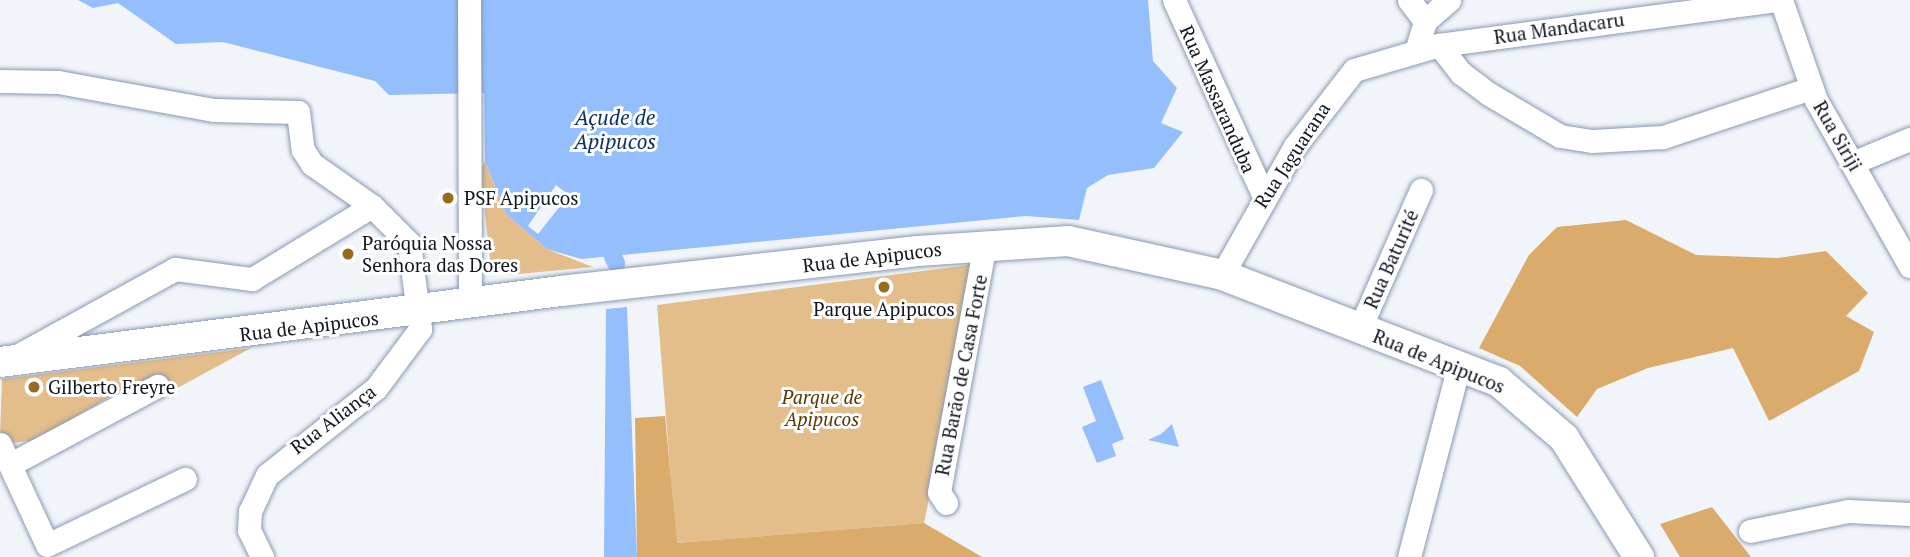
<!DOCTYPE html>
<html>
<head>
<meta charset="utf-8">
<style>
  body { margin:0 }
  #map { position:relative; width:1910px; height:557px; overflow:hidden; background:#f1f5fa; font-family:"PT Serif",serif }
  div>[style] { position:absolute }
  .green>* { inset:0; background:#e3bd8a }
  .forest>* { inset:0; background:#daab6a }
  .water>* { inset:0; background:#95befc }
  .pier>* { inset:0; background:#f1f5fa }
  .canal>* { height:18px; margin:-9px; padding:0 9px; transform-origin:9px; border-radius:9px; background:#95befc }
  .roads { filter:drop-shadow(0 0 2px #8999b1) drop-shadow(0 0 2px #8999b1) }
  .minor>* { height:23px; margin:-11.5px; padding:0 11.5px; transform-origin:11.5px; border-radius:11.5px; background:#fff }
  .major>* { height:30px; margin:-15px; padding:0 15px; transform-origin:15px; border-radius:15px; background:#fff }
  .dots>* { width:19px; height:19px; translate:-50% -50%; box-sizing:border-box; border:4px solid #fff; border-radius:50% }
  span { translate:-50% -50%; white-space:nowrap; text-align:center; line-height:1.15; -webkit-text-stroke:6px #fff; paint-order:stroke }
  .street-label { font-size:19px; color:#10161f }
  .poi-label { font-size:19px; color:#10161f }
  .left { translate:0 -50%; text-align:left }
  .park-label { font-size:19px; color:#573801; font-style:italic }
  .water-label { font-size:21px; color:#0c3066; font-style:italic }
</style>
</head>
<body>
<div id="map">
  <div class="green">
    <div style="clip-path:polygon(485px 161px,506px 214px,547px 249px,593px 267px,508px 275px,491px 268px,480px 170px)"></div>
    <div style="clip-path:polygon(970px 265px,975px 275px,924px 523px,676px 543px,657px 305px)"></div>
    <div style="clip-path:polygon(251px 348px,170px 392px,163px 378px,121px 390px,36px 440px,11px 443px,0 435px,2px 379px)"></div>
  </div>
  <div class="forest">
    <div style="clip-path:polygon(1626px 220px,1696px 255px,1778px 258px,1826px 251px,1868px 293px,1846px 316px,1874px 332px,1859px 371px,1769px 421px,1733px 348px,1648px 368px,1597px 389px,1577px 417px,1520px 366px,1479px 348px,1529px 255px,1557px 227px)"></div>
    <div style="clip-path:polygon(665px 416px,677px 543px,924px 523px,982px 557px,637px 557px,635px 418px)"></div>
    <div style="clip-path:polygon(1712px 507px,1751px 557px,1680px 557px,1660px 524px)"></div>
  </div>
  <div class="water">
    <div style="clip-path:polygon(78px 0,1148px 0,1153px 61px,1177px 88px,1161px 123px,1183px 132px,1154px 168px,1108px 175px,1087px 188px,1079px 220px,1026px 216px,581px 259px,547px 249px,506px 214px,485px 161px,484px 93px,389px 95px,375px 81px,223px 42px,176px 44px,118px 3px,93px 8px)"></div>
    <div style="clip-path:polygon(627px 307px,637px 557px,604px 557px,606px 309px)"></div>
    <div style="clip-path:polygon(1101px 380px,1124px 439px,1112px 444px,1116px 456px,1097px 463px,1082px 427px,1096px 421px,1083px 387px)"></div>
    <div style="clip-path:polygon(1172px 424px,1179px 447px,1148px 440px,1161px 434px)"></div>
  </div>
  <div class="pier">
    <div style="clip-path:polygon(556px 185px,569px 195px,538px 234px,528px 226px)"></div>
  </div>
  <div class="canal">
    <div style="left:613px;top:257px;width:7px;rotate:63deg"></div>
  </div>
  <div class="roads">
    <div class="minor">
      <div style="left:469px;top:0;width:305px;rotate:89.8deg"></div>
      <div style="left:1174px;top:0;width:217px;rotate:65.4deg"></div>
      <div style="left:1409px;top:0;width:26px;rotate:53deg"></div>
      <div style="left:1781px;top:0;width:106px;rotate:70.7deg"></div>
      <div style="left:1816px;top:100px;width:191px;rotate:60.5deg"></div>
      <div style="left:1439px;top:45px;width:36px;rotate:52deg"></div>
      <div style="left:1461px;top:73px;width:35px;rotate:37deg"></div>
      <div style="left:1489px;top:94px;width:82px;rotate:30.6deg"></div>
      <div style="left:1560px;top:136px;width:32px;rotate:9deg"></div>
      <div style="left:1592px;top:141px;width:71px;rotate:-3.2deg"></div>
      <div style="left:1663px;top:137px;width:156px;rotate:-18.3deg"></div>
      <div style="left:1416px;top:51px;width:31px;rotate:-73deg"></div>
      <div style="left:1425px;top:21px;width:32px;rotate:-41deg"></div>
      <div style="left:0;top:81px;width:58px;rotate:1deg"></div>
      <div style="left:58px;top:82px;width:158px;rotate:10.2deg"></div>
      <div style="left:214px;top:110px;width:84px;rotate:1.4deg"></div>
      <div style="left:298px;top:112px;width:38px;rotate:83deg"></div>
      <div style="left:303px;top:150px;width:17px;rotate:57deg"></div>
      <div style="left:312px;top:164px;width:73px;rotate:35deg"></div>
      <div style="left:372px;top:206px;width:52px;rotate:45deg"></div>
      <div style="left:409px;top:243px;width:87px;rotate:82.7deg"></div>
      <div style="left:420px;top:329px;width:74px;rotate:126.7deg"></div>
      <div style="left:376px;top:388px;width:139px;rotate:141.4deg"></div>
      <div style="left:267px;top:475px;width:40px;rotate:115deg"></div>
      <div style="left:250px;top:511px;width:19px;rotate:93deg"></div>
      <div style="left:249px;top:530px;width:30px;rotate:64deg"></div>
      <div style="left:1852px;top:163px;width:63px;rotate:-22.5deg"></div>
      <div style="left:1222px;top:275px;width:148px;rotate:-60.5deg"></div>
      <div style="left:1295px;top:146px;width:96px;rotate:-52.2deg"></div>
      <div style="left:1354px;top:70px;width:89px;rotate:-16.4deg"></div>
      <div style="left:1439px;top:45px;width:340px;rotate:-7.6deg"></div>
      <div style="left:1360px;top:328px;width:151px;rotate:-66.2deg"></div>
      <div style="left:15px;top:357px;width:183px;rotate:-28.8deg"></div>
      <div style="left:175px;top:269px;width:78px;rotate:7.4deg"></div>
      <div style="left:252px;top:279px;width:140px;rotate:-31.3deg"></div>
      <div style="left:0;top:444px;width:111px;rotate:65deg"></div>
      <div style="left:47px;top:545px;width:153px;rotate:-25.6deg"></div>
      <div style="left:11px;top:464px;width:166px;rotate:-28.1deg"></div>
      <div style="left:946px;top:503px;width:13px;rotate:-122deg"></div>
      <div style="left:939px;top:492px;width:251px;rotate:-79.5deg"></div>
      <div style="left:1750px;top:531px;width:100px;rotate:-11.5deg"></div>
      <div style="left:1848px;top:511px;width:62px;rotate:2.8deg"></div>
      <div style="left:1409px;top:557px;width:198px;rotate:-75.4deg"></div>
    </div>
    <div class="major">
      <div style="left:0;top:362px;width:565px;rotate:-7.21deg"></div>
      <div style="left:561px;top:291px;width:359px;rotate:-6.4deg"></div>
      <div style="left:918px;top:251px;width:150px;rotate:-3.8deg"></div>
      <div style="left:1068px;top:241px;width:158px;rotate:12.4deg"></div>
      <div style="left:1222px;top:275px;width:297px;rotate:21.1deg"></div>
      <div style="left:1499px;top:382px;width:86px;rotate:40.7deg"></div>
      <div style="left:1564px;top:438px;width:141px;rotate:57.8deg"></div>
    </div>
  </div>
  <div class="dots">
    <div style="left:448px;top:198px;background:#9a6a1d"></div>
    <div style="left:348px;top:254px;background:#9a6a1d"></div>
    <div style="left:884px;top:287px;background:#9a6a1d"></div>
    <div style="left:34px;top:387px;background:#9a6a1d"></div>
  </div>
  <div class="street-label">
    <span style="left:1559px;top:28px;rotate:-8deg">Rua Mandacaru</span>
    <span style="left:1218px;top:99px;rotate:66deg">Rua Massaranduba</span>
    <span style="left:1838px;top:136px;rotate:60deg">Rua Siriji</span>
    <span style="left:1292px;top:155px;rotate:-57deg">Rua Jaguarana</span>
    <span style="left:872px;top:257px;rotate:-7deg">Rua de Apipucos</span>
    <span style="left:1391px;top:259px;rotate:-66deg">Rua Baturité</span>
    <span style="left:309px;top:326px;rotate:-7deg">Rua de Apipucos</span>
    <span style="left:1439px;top:361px;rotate:22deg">Rua de Apipucos</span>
    <span style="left:961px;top:375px;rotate:-79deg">Rua Barão de Casa Forte</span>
    <span style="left:333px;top:419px;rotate:-37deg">Rua Aliança</span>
  </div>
  <div class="poi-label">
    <span class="left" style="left:464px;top:198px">PSF Apipucos</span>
    <span class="left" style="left:362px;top:254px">Paróquia Nossa<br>Senhora das Dores</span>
    <span style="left:884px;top:309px">Parque Apipucos</span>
    <span class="left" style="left:48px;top:387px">Gilberto Freyre</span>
  </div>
  <div class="park-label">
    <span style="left:822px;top:408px">Parque de<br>Apipucos</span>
  </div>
  <div class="water-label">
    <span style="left:615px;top:129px">Açude de<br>Apipucos</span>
  </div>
</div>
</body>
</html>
